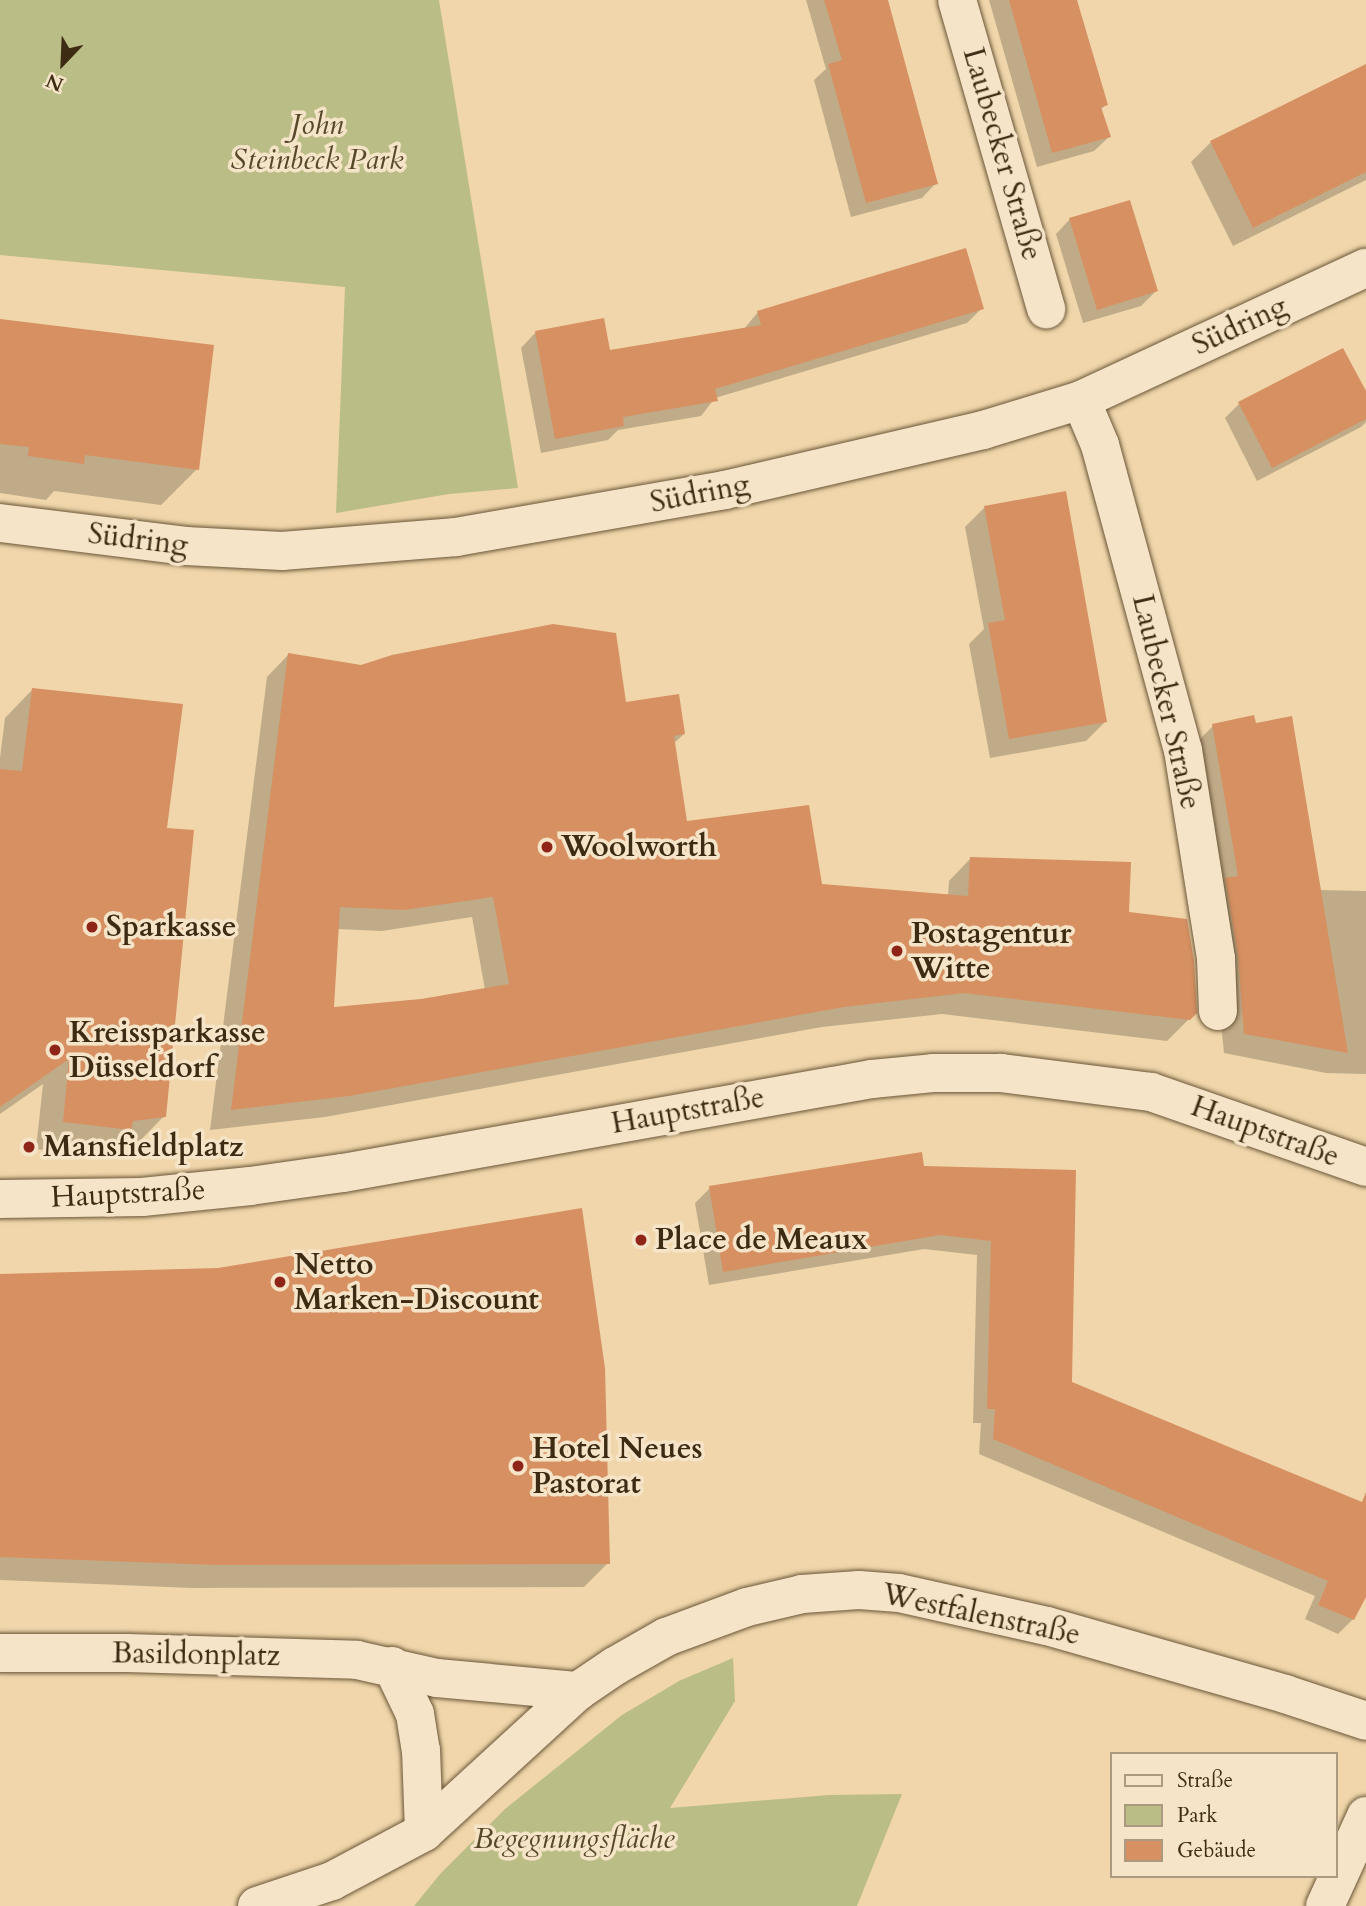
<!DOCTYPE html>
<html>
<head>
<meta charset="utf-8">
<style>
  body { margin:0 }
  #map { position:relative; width:1366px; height:1906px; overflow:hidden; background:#f0d6aa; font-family:Cardo,serif }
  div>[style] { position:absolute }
  .green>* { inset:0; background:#bbbd87 }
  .shadow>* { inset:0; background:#0003 }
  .building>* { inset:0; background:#d69062 }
  .roads { filter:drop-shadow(0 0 2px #6a5639) drop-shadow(0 0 2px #6a5639) }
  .street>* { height:38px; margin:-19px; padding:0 19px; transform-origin:19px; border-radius:19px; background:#f5e4c8 }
  .secondary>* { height:38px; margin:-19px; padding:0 19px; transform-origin:19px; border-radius:19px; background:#f5e4c8 }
  .dots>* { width:19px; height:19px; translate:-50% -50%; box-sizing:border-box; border:4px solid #f5e4c8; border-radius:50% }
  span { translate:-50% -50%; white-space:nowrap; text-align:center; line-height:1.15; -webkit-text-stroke:7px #f5e4c8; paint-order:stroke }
  .park-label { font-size:30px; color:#57482a; font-style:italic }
  .street-label { font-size:30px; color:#3e2b13 }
  .poi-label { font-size:30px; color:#3e2b13; font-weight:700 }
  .left { translate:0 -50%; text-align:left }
  .legend { position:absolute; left:1110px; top:1752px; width:228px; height:126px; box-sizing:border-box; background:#f5e4c8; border:2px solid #ac9a80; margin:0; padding:9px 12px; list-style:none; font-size:21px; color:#3e2b13 }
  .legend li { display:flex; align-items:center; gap:14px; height:35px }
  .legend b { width:35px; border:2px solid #ac9a80 }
  .north { position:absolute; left:28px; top:28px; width:70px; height:70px; -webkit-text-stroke:5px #f5e4c8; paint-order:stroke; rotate:203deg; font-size:19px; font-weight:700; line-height:28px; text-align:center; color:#3e2b13 }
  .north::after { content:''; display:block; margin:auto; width:24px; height:32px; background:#3e2b13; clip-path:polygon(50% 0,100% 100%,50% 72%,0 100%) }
</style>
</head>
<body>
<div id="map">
  <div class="green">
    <div style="clip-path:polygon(0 0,439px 0,518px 488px,449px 494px,336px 513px,345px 287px,0 255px)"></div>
    <div style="clip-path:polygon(733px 1658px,735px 1701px,670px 1808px,829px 1795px,902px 1794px,857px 1906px,414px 1906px,441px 1873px,505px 1809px,622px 1715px,679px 1681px)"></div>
  </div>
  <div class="shadow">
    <div style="clip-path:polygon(806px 0,881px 0,936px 183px,922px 198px,851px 217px,814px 80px,826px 69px)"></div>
    <div style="clip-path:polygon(989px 0,1075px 0,1106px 105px,1100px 110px,1109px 137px,1094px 151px,1037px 167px)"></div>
    <div style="clip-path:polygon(1366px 66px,1366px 180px,1233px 246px,1191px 162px,1211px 142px)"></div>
    <div style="clip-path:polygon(1070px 219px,1156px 291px,1141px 306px,1083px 323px,1056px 234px)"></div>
    <div style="clip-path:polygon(982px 308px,967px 323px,715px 398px,701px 416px,618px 430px,608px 440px,541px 453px,521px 348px,535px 333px,609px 352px,744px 329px,758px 312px)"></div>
    <div style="clip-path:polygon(0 321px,197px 469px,161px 505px,54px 491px,46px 500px,0 493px)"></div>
    <div style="clip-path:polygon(1366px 395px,1366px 422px,1361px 427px,1257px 481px,1225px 418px,1239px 404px)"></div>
    <div style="clip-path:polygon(985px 507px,1105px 722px,1086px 741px,990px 758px,969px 644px,984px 629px,965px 527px)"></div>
    <div style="clip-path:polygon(evenodd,288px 655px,624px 704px,684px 734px,673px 744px,685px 823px,821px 886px,948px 896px,949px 881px,970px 859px,1195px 1013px,1167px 1041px,942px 1014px,822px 1027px,325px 1117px,210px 1130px,267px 677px,288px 655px,472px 917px,485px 990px,421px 1001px,332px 1009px,337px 929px,382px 931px,472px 917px)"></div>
    <div style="clip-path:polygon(32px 690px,165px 830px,164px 1116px,137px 1144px,112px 1146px,102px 1157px,36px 1149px,43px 1084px,0 1114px,0 758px,5px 718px)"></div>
    <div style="clip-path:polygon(1213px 726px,1319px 890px,1366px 891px,1366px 1074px,1326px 1073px,1224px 1053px,1193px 746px)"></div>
    <div style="clip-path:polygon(923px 1168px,1074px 1172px,1070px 1383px,1366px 1506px,1366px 1588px,1353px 1619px,1338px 1634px,1305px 1619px,1315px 1596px,979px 1454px,981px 1423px,973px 1423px,977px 1255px,924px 1249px,709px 1285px,695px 1203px,710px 1188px)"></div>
    <div style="clip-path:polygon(0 1275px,608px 1563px,584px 1587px,192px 1588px,0 1580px)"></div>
  </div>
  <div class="building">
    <div style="clip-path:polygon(824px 0,888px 0,938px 184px,866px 203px,828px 64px,842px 60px)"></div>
    <div style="clip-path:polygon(1009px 0,1077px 0,1108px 105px,1101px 107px,1111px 137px,1052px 153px)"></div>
    <div style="clip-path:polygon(1366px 64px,1366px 172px,1253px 228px,1210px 141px)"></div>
    <div style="clip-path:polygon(1130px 200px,1158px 291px,1097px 310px,1069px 218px)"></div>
    <div style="clip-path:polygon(966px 248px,984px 309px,715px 389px,718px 401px,623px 417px,624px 426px,555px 439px,535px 331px,604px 318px,610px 350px,761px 325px,757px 311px)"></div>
    <div style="clip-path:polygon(0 319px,214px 345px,199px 470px,85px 455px,84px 464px,28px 456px,29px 447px,0 444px)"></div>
    <div style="clip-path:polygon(1343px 348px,1366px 391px,1366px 419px,1272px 468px,1238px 402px)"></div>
    <div style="clip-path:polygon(1066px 491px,1107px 722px,1009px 739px,988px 623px,1005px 620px,984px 506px)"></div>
    <div style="clip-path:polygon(evenodd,553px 624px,616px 633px,626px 702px,679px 694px,685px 734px,674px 736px,687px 821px,809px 805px,822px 884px,968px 896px,970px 857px,1131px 862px,1129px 912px,1187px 919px,1194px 961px,1197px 1013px,1190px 1020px,964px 993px,844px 1007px,349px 1096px,231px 1110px,288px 653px,361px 665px,392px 655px,553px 624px,493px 897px,509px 984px,421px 999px,334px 1007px,340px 907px,404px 910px,493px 897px)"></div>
    <div style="clip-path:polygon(32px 688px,183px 704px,167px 828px,194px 830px,166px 1117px,133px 1121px,131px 1130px,63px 1122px,69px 1059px,0 1107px,0 769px,22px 771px)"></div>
    <div style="clip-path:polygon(1254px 715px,1256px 723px,1292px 716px,1348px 1053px,1244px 1034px,1238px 956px,1225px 878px,1238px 876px,1212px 724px)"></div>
    <div style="clip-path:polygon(922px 1152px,924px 1166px,1076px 1170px,1072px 1382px,1362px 1502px,1366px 1492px,1366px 1597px,1354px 1620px,1318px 1605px,1328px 1581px,993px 1439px,995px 1409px,987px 1409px,991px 1241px,940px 1235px,723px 1272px,709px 1186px)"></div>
    <div style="clip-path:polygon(582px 1208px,605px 1368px,610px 1564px,216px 1565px,0 1557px,0 1274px,218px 1268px)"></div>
  </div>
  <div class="roads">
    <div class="street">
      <div style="left:957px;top:0;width:322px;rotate:73.9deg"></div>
      <div style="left:1081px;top:400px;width:49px;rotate:67.1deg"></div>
      <div style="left:1100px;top:445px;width:316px;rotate:74.8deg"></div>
      <div style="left:1183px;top:750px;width:212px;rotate:81deg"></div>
      <div style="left:1216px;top:959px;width:52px;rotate:87.8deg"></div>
      <div style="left:0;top:1199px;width:142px;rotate:-0.8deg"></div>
      <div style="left:142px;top:1197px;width:109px;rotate:-5.8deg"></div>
      <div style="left:250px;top:1186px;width:94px;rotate:-8deg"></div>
      <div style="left:343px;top:1173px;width:537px;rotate:-10.08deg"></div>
      <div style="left:872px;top:1079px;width:61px;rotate:-5.6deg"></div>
      <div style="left:933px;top:1073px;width:68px"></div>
      <div style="left:1001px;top:1073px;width:151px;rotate:7.2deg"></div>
      <div style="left:1151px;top:1092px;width:228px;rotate:19.2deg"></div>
      <div style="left:0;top:1653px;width:127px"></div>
      <div style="left:127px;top:1653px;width:230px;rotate:1.7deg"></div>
      <div style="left:357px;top:1660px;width:82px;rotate:12.7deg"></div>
      <div style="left:437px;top:1678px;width:142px;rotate:5.3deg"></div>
      <div style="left:392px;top:1666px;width:53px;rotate:64.4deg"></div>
      <div style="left:415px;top:1714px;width:36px;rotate:81deg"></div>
      <div style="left:421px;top:1750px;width:82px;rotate:87.9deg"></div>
      <div style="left:1325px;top:1906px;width:99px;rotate:-65.5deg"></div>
    </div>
    <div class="secondary">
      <div style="left:0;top:523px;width:187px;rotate:7deg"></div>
      <div style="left:186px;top:546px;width:96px;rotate:3deg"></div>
      <div style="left:282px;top:551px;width:175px;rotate:-4.6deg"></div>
      <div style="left:456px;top:537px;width:273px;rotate:-9.9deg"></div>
      <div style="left:725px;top:490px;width:265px;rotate:-13.1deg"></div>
      <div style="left:983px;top:430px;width:102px;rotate:-17deg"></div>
      <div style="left:1081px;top:400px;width:314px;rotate:-24.9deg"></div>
      <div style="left:257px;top:1906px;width:79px;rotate:-18.4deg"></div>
      <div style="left:332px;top:1881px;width:104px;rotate:-28deg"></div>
      <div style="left:424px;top:1832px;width:209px;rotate:-42.5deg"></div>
      <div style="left:578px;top:1691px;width:45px;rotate:-34deg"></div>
      <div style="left:615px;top:1666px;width:59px;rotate:-29.6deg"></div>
      <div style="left:666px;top:1637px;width:86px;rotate:-20.3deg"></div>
      <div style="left:747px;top:1607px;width:57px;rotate:-13.3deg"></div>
      <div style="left:802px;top:1594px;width:57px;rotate:-4deg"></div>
      <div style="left:859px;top:1590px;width:40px;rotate:4.3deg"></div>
      <div style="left:899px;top:1593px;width:152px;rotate:12.6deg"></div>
      <div style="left:1047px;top:1626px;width:248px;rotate:15.9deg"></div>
      <div style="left:1285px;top:1694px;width:85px;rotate:18.4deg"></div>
    </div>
  </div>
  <div class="dots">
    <div style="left:547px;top:847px;background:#8f2418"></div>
    <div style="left:92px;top:927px;background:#8f2418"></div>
    <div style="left:897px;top:951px;background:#8f2418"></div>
    <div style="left:55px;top:1050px;background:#8f2418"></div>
    <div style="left:29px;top:1147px;background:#8f2418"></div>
    <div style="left:641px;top:1240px;background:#8f2418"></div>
    <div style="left:280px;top:1282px;background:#8f2418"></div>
    <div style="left:518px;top:1466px;background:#8f2418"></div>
  </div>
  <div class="park-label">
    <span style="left:317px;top:142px">John<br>Steinbeck Park</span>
    <span style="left:574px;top:1839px">Begegnungsfläche</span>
  </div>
  <div class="street-label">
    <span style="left:1002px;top:154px;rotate:74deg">Laubecker Straße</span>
    <span style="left:1240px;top:326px;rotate:-25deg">Südring</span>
    <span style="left:700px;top:494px;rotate:-11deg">Südring</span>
    <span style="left:138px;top:540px;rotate:7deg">Südring</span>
    <span style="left:1166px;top:702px;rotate:77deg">Laubecker Straße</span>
    <span style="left:688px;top:1111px;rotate:-10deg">Hauptstraße</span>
    <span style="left:1265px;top:1132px;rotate:20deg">Hauptstraße</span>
    <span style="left:128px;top:1194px;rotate:-3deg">Hauptstraße</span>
    <span style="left:981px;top:1615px;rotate:12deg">Westfalenstraße</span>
    <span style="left:196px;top:1655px;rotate:1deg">Basildonplatz</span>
  </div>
  <div class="poi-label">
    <span class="left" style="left:561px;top:847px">Woolworth</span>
    <span class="left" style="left:106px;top:927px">Sparkasse</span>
    <span class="left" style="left:911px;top:951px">Postagentur<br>Witte</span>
    <span class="left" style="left:69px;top:1050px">Kreissparkasse<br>Düsseldorf</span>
    <span class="left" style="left:43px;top:1147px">Mansfieldplatz</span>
    <span class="left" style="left:655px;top:1240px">Place de Meaux</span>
    <span class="left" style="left:294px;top:1282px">Netto<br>Marken-Discount</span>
    <span class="left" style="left:532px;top:1466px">Hotel Neues<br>Pastorat</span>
  </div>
  <ul class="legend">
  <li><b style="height:9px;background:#f5e4c8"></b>Straße</li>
  <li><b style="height:19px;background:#bbbd87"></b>Park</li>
  <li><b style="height:19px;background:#d69062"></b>Gebäude</li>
  </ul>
  <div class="north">N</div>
</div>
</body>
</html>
